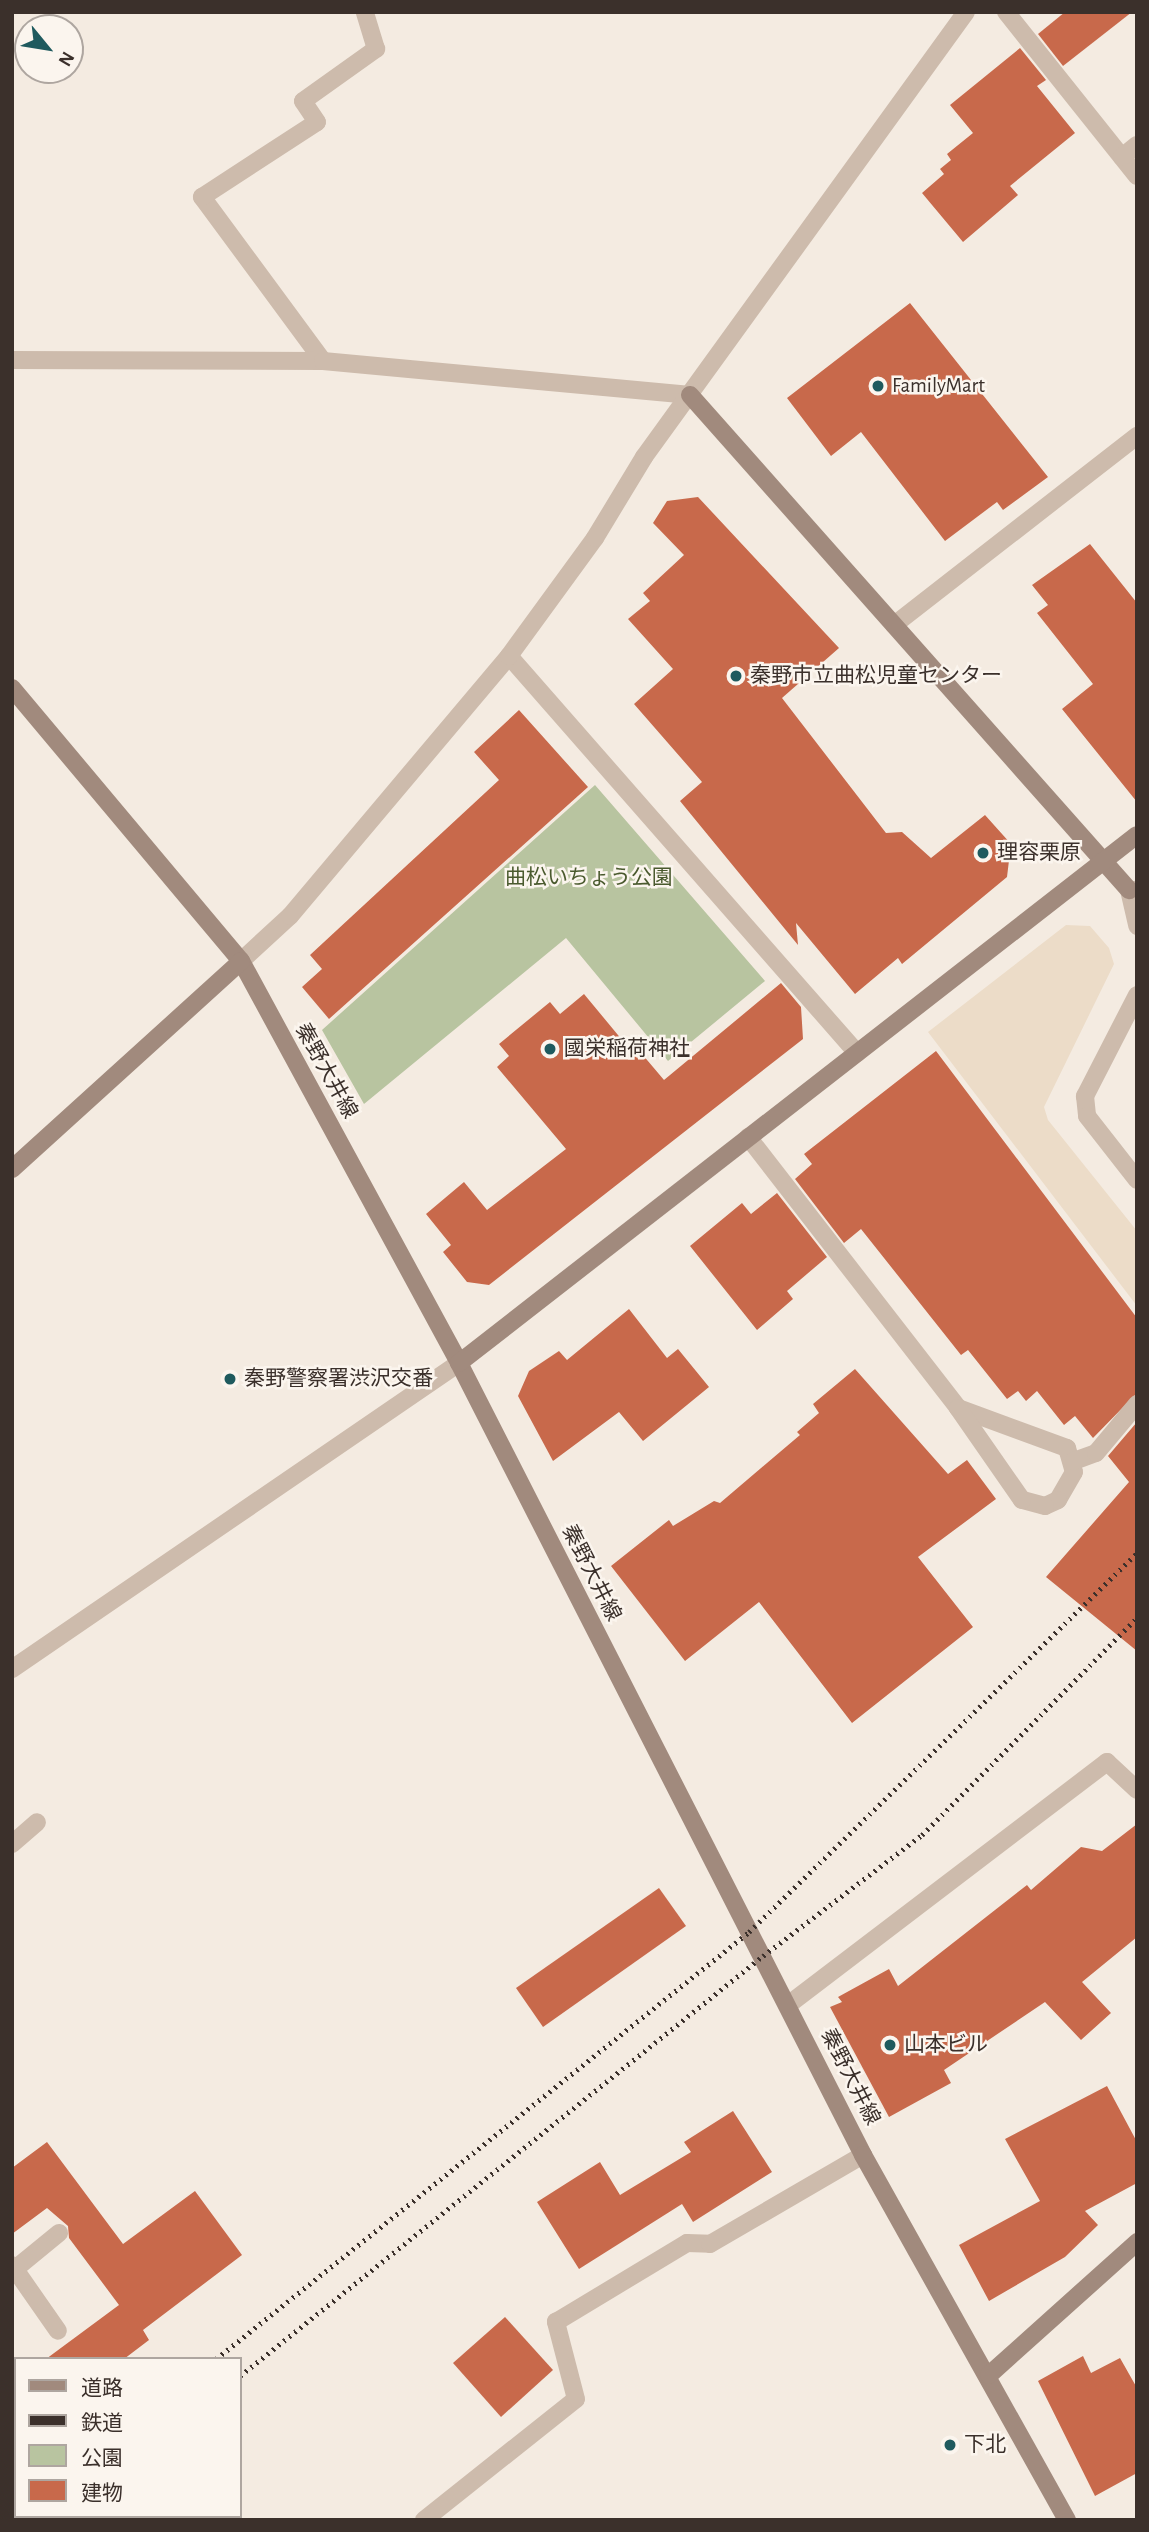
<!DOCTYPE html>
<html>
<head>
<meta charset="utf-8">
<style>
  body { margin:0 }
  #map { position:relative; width:1149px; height:2532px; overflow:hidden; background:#f4ebe1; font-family:"Alegreya Sans","Noto Sans JP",sans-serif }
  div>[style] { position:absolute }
  .green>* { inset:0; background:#b8c4a0 }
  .plaza>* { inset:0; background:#ecdcc8 }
  .building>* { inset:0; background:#c8694b }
  .lane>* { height:18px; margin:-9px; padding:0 9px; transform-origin:9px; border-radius:9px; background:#cdbbac }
  .street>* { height:18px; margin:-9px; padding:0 9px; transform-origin:9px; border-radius:9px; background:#cdbbac }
  .secondary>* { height:18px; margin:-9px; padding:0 9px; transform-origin:9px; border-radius:9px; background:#a18a7d }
  .rail>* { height:5px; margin-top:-2.5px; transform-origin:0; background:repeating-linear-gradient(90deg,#3b302b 0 2px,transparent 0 7px) }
  .dots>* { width:19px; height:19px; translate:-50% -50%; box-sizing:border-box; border:4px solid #fbf5ee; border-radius:50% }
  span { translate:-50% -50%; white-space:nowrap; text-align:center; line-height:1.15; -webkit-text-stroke:5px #fbf5ee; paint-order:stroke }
  .poi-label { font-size:21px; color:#3b302b }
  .left { translate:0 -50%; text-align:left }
  .park-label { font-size:21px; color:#4a5a2e }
  .street-label { font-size:21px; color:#3b302b }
  .frame { position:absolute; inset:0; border:14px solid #3b302b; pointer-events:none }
  .legend { position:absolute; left:14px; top:2357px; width:228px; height:161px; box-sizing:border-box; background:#fbf5ee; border:2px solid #aea6a0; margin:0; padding:9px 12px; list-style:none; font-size:21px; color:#3b302b }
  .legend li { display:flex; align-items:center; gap:14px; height:35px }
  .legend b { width:35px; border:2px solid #aea6a0 }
  .north { position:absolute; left:14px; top:14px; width:70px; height:70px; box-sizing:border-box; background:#fbf5ee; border:2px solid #aea6a0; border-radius:50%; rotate:120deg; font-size:19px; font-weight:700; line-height:28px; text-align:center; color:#3b302b }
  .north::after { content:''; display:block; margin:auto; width:24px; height:32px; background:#1f5a5e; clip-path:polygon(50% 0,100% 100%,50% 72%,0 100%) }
</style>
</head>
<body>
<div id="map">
  <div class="green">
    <div style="clip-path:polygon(595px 785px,765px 981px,668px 1061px,566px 938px,364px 1104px,322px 1030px)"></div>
  </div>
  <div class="plaza">
    <div style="clip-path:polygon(1066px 925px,1090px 926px,1109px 948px,1114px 964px,1044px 1107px,1048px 1120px,1137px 1231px,1137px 1306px,928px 1032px)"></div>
  </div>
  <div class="building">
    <div style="clip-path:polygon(1065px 12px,1132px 12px,1063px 66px,1038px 34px)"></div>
    <div style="clip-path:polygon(1020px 48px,1046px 80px,1037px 86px,1075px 133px,1010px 186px,1018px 195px,963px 242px,922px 193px,944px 174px,940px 169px,951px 160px,947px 154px,973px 133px,950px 105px)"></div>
    <div style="clip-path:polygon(910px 303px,1048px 477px,1003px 510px,997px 502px,945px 541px,861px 432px,831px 456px,787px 398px)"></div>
    <div style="clip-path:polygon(698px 497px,839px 648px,782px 698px,886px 833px,902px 832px,931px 858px,985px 815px,1011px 844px,1007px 877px,902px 964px,898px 958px,855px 994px,796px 923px,798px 945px,680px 801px,702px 782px,634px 704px,673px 669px,628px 619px,650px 601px,643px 593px,684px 555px,653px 523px,667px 501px)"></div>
    <div style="clip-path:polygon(1090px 544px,1137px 603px,1137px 802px,1062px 709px,1093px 684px,1037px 613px,1048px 605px,1032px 585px)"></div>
    <div style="clip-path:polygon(519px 710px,588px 787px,329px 1019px,302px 987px,322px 969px,310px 955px,499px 780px,474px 752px)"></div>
    <div style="clip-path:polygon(781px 983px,801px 1007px,803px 1039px,489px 1285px,467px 1282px,443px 1252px,451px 1245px,426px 1214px,464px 1182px,487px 1210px,566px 1149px,497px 1067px,509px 1056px,499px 1044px,550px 1002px,560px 1014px,584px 994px,637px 1058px,642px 1054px,664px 1080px)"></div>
    <div style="clip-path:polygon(936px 1051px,1137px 1318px,1137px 1393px,1093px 1438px,1075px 1416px,1064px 1425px,1037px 1391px,1026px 1401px,1018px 1391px,1007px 1399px,968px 1350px,961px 1355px,861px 1229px,844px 1243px,795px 1179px,812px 1164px,804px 1154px)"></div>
    <div style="clip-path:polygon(777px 1193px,827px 1257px,787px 1291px,793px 1299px,757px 1330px,690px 1246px,742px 1203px,751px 1214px)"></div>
    <div style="clip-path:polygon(629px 1309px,667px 1358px,678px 1349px,709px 1387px,643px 1441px,619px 1412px,553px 1461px,518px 1396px,529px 1371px,559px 1351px,567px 1360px)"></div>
    <div style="clip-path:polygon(855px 1369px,948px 1474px,967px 1460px,996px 1499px,918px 1557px,973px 1627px,852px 1723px,759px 1602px,685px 1661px,611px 1566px,669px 1520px,673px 1526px,714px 1501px,720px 1503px,800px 1435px,797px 1432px,819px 1413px,813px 1404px)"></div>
    <div style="clip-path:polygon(1137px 1422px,1137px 1651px,1046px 1577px,1129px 1482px,1108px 1456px)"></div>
    <div style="clip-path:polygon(1137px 1824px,1137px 1937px,1082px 1982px,1111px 2013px,1081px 2040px,1045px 2002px,944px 2070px,951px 2083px,889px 2117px,830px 2007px,842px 2002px,838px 1997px,889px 1969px,898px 1986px,1027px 1885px,1031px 1890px,1081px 1847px,1102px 1851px)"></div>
    <div style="clip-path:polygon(659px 1888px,686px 1926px,543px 2027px,516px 1988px)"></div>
    <div style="clip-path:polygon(1107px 2086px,1137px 2142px,1137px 2183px,1085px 2211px,1098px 2225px,1065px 2257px,989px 2301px,959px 2245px,1040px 2201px,1005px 2139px)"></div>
    <div style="clip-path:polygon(733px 2111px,772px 2172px,693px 2222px,682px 2204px,579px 2269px,537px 2202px,600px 2162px,620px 2195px,691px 2152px,684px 2142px)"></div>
    <div style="clip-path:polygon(47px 2142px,123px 2244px,195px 2191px,242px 2255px,143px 2330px,149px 2340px,124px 2359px,46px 2359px,119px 2305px,69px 2238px,68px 2226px,47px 2208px,12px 2234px,12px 2168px)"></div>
    <div style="clip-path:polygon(505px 2317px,553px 2370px,501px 2417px,453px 2363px)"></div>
    <div style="clip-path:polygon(1083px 2356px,1091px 2373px,1120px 2358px,1137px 2388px,1137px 2473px,1095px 2496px,1038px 2381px)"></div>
  </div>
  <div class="lane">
    <div style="left:323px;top:361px;width:204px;rotate:-126.4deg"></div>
    <div style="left:202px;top:197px;width:137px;rotate:-33.1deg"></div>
    <div style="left:317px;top:122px;width:25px;rotate:-124deg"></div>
    <div style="left:303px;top:101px;width:90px;rotate:-35.5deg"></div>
    <div style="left:376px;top:49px;width:39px;rotate:-107deg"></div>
    <div style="left:1137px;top:890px;width:8px;rotate:180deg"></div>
    <div style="left:1129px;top:890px;width:37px;rotate:77deg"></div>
    <div style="left:1137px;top:995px;width:114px;rotate:117.2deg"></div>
    <div style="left:1085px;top:1096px;width:20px;rotate:84deg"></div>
    <div style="left:1087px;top:1116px;width:81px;rotate:52deg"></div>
    <div style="left:12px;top:1844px;width:33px;rotate:-41deg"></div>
    <div style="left:12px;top:2265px;width:80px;rotate:55.1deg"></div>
    <div style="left:15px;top:2269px;width:57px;rotate:-39.3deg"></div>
    <div style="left:424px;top:2520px;width:194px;rotate:-38.5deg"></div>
    <div style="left:576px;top:2399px;width:80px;rotate:-104.6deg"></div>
    <div style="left:556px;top:2322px;width:153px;rotate:-31.1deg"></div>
    <div style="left:687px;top:2243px;width:23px;rotate:2deg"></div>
    <div style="left:710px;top:2244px;width:177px;rotate:-30.2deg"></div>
  </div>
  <div class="street">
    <div style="left:1006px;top:12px;width:210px;rotate:51.4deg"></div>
    <div style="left:1122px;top:157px;width:19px;rotate:-39deg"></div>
    <div style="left:12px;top:360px;width:311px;rotate:0.2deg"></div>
    <div style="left:323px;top:361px;width:369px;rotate:5.3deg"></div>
    <div style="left:894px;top:625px;width:308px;rotate:-37.9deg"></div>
    <div style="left:509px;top:656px;width:528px;rotate:48.76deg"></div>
    <div style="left:241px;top:961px;width:67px;rotate:-42.6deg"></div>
    <div style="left:290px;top:916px;width:340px;rotate:-49.9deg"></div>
    <div style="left:509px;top:656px;width:146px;rotate:-53.9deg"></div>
    <div style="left:595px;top:538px;width:95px;rotate:-58.8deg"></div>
    <div style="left:644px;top:457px;width:549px;rotate:-54.11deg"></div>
    <div style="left:748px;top:1137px;width:343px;rotate:52.2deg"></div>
    <div style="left:958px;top:1408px;width:116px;rotate:20.2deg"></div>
    <div style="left:1067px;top:1448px;width:25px;rotate:74deg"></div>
    <div style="left:1074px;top:1472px;width:32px;rotate:120deg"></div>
    <div style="left:1058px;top:1500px;width:14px;rotate:155deg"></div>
    <div style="left:1045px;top:1506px;width:24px;rotate:-165deg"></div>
    <div style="left:1022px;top:1500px;width:112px;rotate:-124.8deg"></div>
    <div style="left:1074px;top:1461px;width:23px;rotate:-20deg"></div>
    <div style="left:1096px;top:1453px;width:64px;rotate:-50.1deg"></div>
    <div style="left:12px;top:1669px;width:542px;rotate:-34.39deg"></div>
    <div style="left:788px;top:2005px;width:401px;rotate:-37.3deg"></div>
    <div style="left:1107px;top:1762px;width:41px;rotate:43deg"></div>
  </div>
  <div class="secondary">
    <div style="left:690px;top:395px;width:662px;rotate:48.43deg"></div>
    <div style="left:12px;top:688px;width:356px;rotate:50deg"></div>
    <div style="left:241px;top:961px;width:457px;rotate:61.5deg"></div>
    <div style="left:459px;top:1363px;width:889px;rotate:62.97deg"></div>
    <div style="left:863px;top:2155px;width:418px;rotate:60.8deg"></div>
    <div style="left:12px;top:1169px;width:309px;rotate:-42.2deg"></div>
    <div style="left:459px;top:1363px;width:859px;rotate:-37.91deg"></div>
    <div style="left:989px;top:2375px;width:199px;rotate:-41.9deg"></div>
  </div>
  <div class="rail">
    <div style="left:216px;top:2359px;width:683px;rotate:-38.7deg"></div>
    <div style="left:749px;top:1932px;width:542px;rotate:-44.33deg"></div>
    <div style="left:240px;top:2376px;width:671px;rotate:-38.77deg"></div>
    <div style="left:763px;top:1956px;width:200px;rotate:-37.3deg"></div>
    <div style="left:922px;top:1835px;width:305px;rotate:-45.3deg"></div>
    <div style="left:14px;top:2520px;width:6px;rotate:-45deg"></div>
    <div style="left:59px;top:2520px;width:6px;rotate:-45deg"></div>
  </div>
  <div class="dots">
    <div style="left:878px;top:386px;background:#1f5a5e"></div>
    <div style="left:736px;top:676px;background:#1f5a5e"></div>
    <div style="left:983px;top:853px;background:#1f5a5e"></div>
    <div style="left:550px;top:1049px;background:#1f5a5e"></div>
    <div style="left:230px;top:1379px;background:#1f5a5e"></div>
    <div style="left:890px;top:2045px;background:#1f5a5e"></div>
    <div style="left:950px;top:2445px;background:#1f5a5e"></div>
  </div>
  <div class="poi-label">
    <span class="left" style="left:892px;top:386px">FamilyMart</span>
    <span class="left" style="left:750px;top:676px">秦野市立曲松児童センター</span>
    <span class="left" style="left:997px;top:853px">理容栗原</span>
    <span class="left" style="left:564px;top:1049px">國栄稲荷神社</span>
    <span class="left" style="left:244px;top:1379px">秦野警察署渋沢交番</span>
    <span class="left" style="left:904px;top:2045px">山本ビル</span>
    <span class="left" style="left:964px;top:2445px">下北</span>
  </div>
  <div class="park-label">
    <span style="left:589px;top:878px">曲松いちょう公園</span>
  </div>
  <div class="street-label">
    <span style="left:326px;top:1071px;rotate:61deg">秦野大井線</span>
    <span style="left:591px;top:1573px;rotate:63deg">秦野大井線</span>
    <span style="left:850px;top:2077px;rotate:63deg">秦野大井線</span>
  </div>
  <div class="frame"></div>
  <ul class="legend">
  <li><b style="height:9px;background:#a18a7d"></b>道路</li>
  <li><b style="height:9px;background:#3b302b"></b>鉄道</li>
  <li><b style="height:19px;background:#b8c4a0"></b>公園</li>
  <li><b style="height:19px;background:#c8694b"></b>建物</li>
  </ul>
  <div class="north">N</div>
</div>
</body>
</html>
